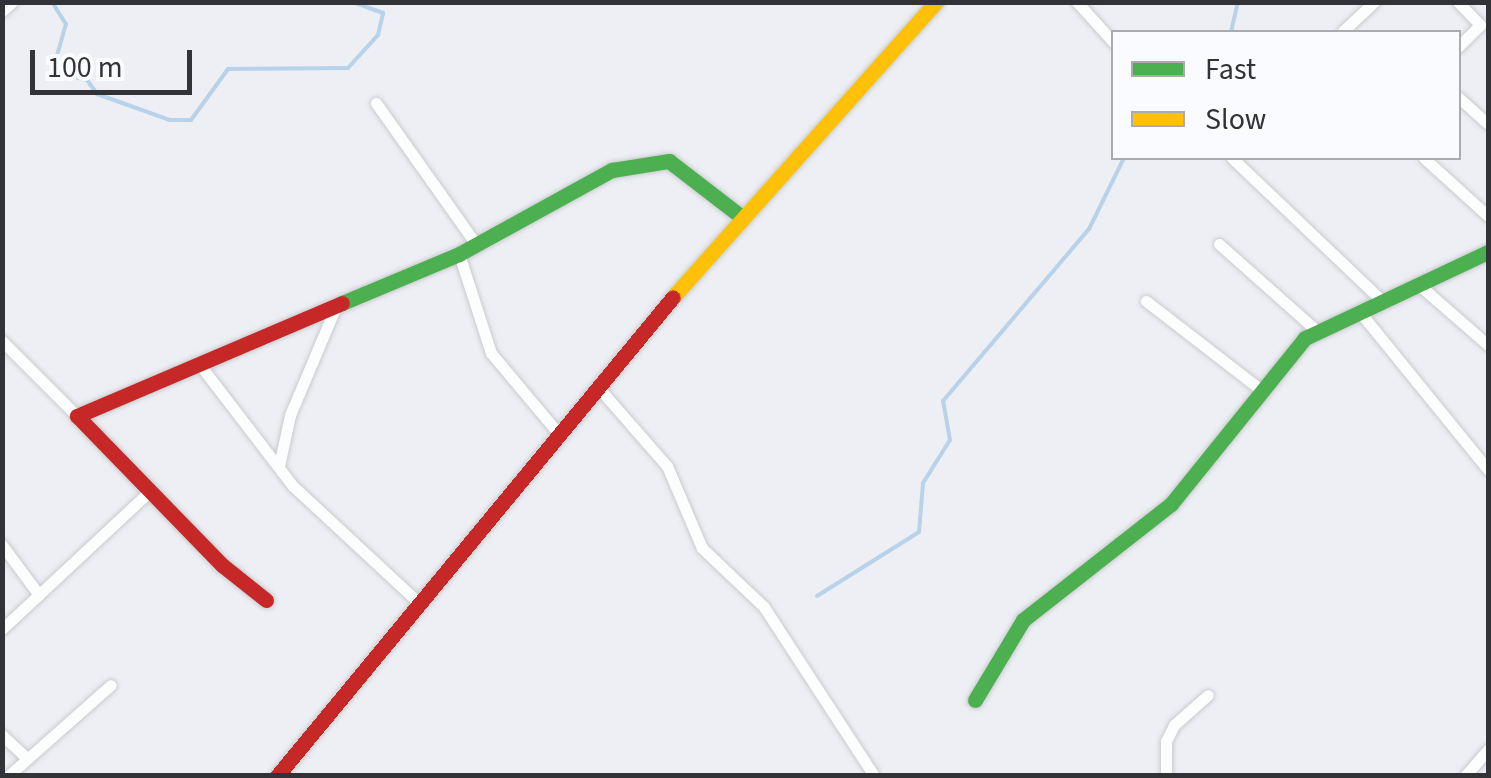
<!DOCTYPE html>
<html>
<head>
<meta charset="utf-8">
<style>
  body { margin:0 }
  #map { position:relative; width:1491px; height:778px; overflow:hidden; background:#edeff4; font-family:"Source Sans 3",sans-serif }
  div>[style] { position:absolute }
  .stream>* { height:4px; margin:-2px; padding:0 2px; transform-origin:2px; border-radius:2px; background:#b8d2e9 }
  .roads { filter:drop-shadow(0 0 2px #c9cbce) drop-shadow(0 0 2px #c9cbce) }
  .street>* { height:11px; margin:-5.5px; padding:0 5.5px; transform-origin:5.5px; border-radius:5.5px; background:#fcfdfd }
  .fast>* { height:15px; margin:-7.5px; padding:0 7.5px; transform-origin:7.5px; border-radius:7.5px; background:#4caf50 }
  .slow>* { height:15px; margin:-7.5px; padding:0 7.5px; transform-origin:7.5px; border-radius:7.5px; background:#ffc107 }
  .jam>* { height:15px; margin:-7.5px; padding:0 7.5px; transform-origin:7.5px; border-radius:7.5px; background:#c62828 }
  span { translate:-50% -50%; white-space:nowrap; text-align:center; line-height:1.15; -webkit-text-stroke:8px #fafbff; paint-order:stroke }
  .frame { position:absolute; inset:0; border:5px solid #313336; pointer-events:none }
  .legend { position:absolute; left:1111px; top:30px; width:350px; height:130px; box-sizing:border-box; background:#fafbff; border:2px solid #aaabaf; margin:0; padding:12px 18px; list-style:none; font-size:30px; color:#313336 }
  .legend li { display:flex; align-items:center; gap:20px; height:50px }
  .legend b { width:50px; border:2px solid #aaabaf }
  .scale { position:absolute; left:30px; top:50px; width:162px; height:45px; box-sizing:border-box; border:5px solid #313336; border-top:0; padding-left:12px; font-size:30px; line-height:35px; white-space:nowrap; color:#313336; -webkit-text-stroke:8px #fafbff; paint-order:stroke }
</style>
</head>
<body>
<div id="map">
  <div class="stream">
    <div style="left:52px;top:2px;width:26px;rotate:58deg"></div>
    <div style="left:66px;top:24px;width:35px;rotate:106deg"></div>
    <div style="left:56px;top:58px;width:20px;rotate:57deg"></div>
    <div style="left:67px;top:75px;width:21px;rotate:14deg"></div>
    <div style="left:87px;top:80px;width:17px;rotate:54deg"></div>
    <div style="left:97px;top:94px;width:77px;rotate:19.6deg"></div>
    <div style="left:170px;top:120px;width:21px"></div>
    <div style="left:191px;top:120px;width:63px;rotate:-54deg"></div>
    <div style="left:228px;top:69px;width:120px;rotate:-0.5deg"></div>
    <div style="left:348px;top:68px;width:45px;rotate:-47.7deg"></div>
    <div style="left:378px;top:35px;width:23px;rotate:-77deg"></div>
    <div style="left:383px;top:13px;width:32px;rotate:-160deg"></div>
    <div style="left:1231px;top:32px;width:31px;rotate:-77deg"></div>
    <div style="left:817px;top:596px;width:120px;rotate:-32.1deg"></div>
    <div style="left:919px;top:532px;width:49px;rotate:-85.3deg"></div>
    <div style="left:923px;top:483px;width:51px;rotate:-57.9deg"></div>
    <div style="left:950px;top:440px;width:40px;rotate:-100deg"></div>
    <div style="left:943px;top:401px;width:226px;rotate:-49.7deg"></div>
    <div style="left:1089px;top:229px;width:79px;rotate:-63.8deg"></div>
  </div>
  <div class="roads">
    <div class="street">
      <div style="left:1077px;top:2px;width:55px;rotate:47.9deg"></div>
      <div style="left:1458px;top:2px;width:32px;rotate:46deg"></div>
      <div style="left:1480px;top:25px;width:31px;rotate:135deg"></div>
      <div style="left:2px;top:11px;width:13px;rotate:-42deg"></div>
      <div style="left:1342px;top:32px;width:44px;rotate:-43.2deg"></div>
      <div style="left:1458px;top:97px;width:40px;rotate:42deg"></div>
      <div style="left:376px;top:103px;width:171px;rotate:54.7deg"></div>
      <div style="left:1232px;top:158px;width:206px;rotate:43.6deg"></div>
      <div style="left:1424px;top:158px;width:86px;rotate:42.2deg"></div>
      <div style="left:1219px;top:244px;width:132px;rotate:41.6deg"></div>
      <div style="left:459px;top:254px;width:104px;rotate:72.1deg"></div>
      <div style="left:491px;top:353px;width:106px;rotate:50deg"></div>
      <div style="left:1418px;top:284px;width:93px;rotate:41.1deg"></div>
      <div style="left:1146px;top:301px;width:144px;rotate:37.7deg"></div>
      <div style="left:1359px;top:311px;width:205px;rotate:50.9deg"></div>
      <div style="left:2px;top:341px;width:106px;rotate:45deg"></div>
      <div style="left:200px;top:365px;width:153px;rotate:52.5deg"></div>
      <div style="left:293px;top:486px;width:172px;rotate:42.9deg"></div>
      <div style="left:598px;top:387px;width:105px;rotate:48.9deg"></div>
      <div style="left:667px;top:466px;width:89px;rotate:66.9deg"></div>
      <div style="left:702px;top:548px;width:86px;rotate:43.6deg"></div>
      <div style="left:764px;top:607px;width:202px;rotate:56.9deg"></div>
      <div style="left:279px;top:466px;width:52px;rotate:-77.8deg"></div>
      <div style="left:290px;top:415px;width:118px;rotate:-67.1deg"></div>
      <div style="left:2px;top:545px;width:62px;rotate:53.5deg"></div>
      <div style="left:2px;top:629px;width:200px;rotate:-43deg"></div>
      <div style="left:2px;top:735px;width:33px;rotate:43deg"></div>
      <div style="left:8px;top:776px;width:137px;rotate:-41.5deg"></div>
      <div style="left:1166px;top:776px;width:35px;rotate:-90deg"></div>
      <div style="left:1166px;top:741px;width:18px;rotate:-63deg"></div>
      <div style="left:1174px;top:725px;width:45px;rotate:-41.4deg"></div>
      <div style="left:1465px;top:776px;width:35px;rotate:-49deg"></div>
    </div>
    <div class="fast">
      <div style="left:342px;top:303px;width:127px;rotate:-22.7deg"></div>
      <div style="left:459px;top:254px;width:175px;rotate:-28.8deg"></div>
      <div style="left:612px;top:170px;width:58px;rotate:-9deg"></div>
      <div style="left:669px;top:161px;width:93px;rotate:37.6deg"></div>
      <div style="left:975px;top:700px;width:93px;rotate:-59deg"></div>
      <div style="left:1023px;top:620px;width:188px;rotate:-38.1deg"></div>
      <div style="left:1171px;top:504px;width:213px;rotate:-51.1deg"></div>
      <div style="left:1305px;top:338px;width:202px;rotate:-25.2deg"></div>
    </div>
    <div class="slow">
      <div style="left:673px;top:297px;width:395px;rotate:-48.3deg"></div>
    </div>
    <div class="jam">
      <div style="left:266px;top:600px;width:56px;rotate:-141.5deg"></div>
      <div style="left:222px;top:565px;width:208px;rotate:-134.2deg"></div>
      <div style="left:77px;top:416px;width:288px;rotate:-23.1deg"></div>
      <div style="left:277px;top:776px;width:621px;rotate:-50.42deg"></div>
    </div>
  </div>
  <div class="frame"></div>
  <ul class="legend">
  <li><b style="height:12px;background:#4caf50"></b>Fast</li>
  <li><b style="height:12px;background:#ffc107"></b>Slow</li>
  </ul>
  <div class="scale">100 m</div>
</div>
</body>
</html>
